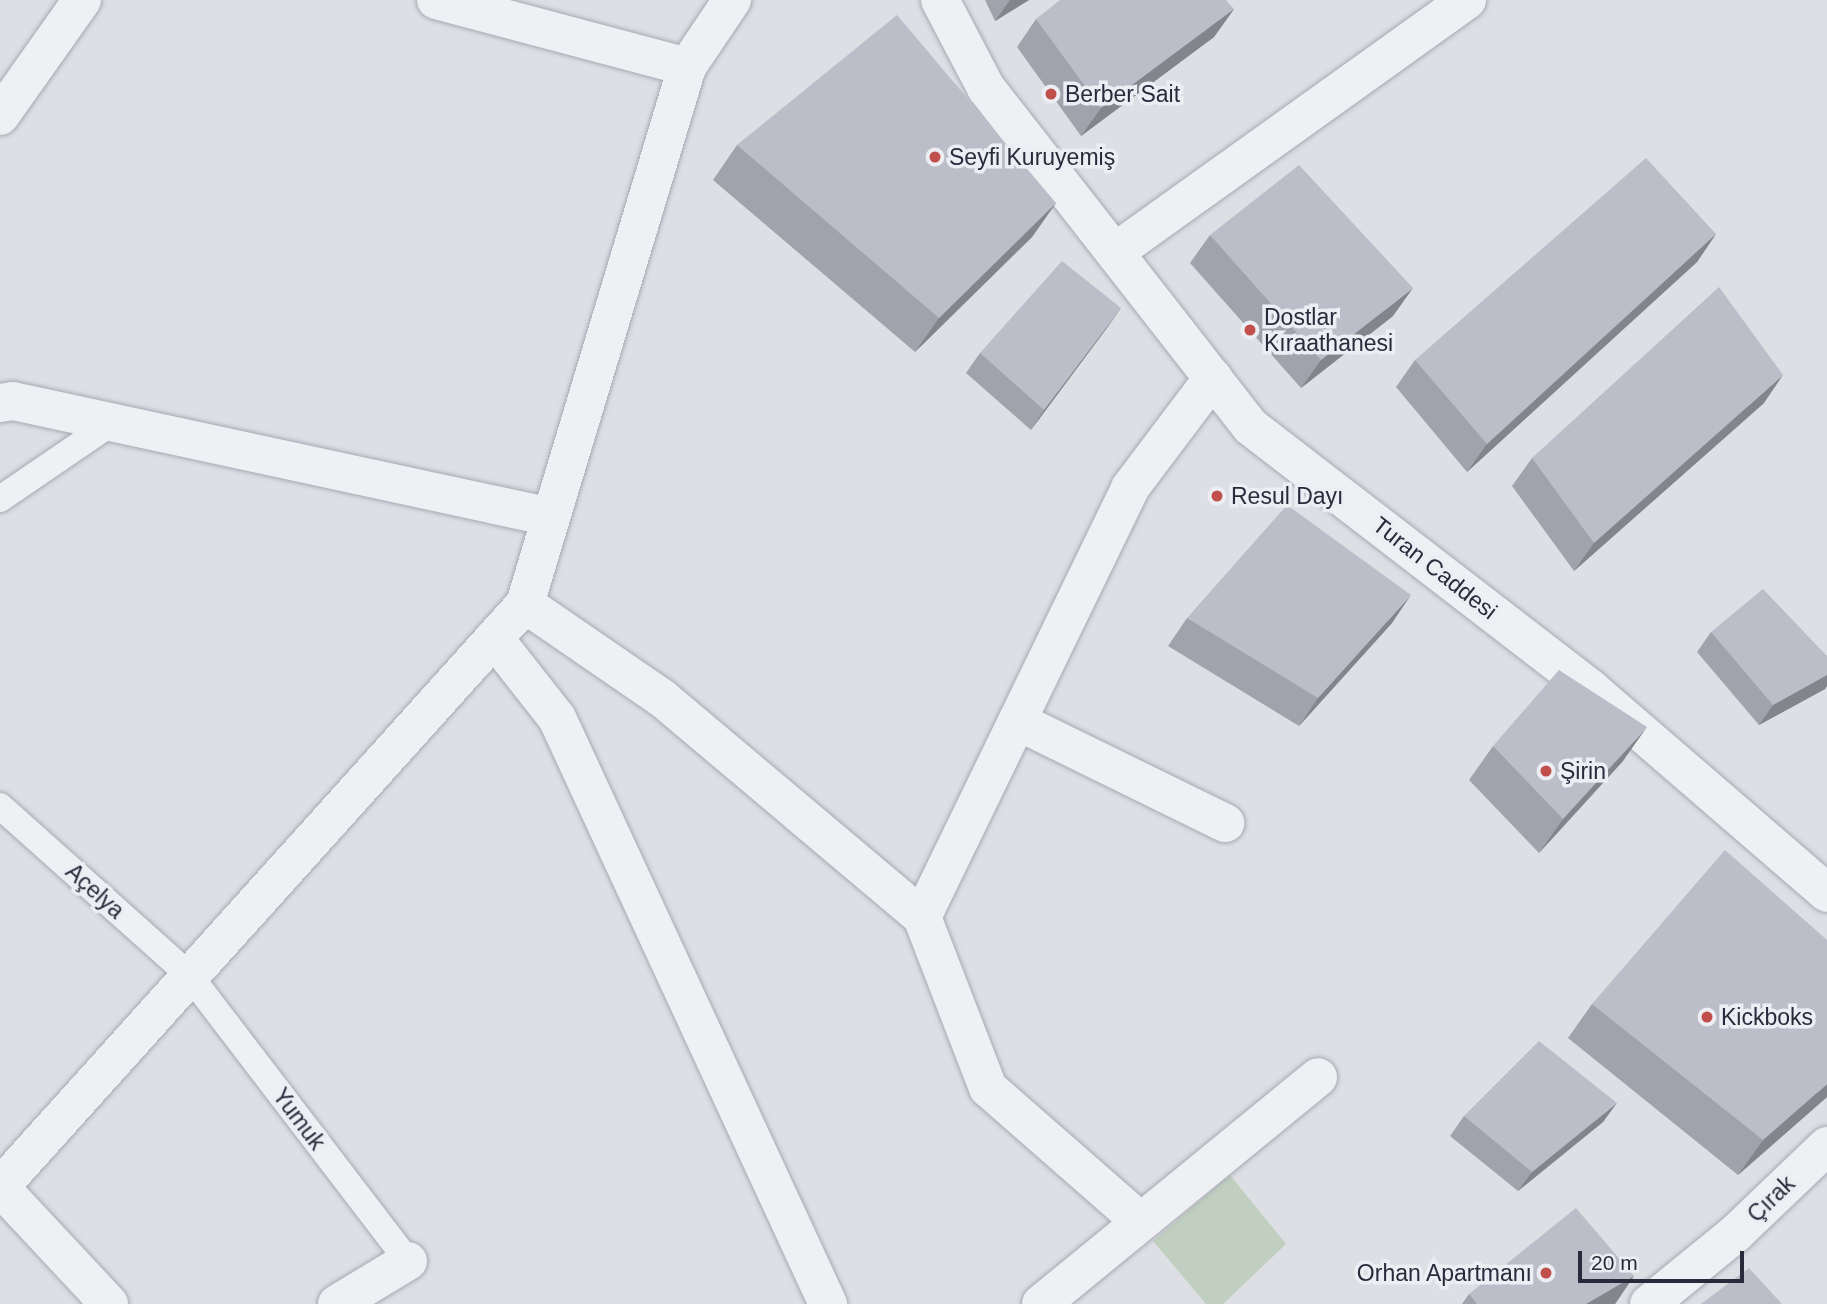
<!DOCTYPE html>
<html>
<head>
<meta charset="utf-8">
<style>
  body { margin:0 }
  #map { position:relative; width:1827px; height:1304px; overflow:hidden; background:#dddfe5; font-family:Helvetica,sans-serif }
  div>[style] { position:absolute }
  .green>* { inset:0; background:#c0cfbf }
  .roads { filter:drop-shadow(0 0 2px #a7a9b2) drop-shadow(0 0 2px #a7a9b2) }
  .lane>* { height:26px; margin:-13px; padding:0 13px; transform-origin:13px; border-radius:13px; background:#eff0f4 }
  .street>* { height:38px; margin:-19px; padding:0 19px; transform-origin:19px; border-radius:19px; background:#eff0f4 }
  .wall>* { inset:0; background:#a1a3ac }
  .shaded-wall>* { inset:0; background:#83848c }
  .building>* { inset:0; background:#bbbdc8 }
  .dots>* { width:19px; height:19px; translate:-50% -50%; box-sizing:border-box; border:4px solid #eceef3; border-radius:50% }
  span { translate:-50% -50%; white-space:nowrap; text-align:center; line-height:1.15; -webkit-text-stroke:7px #eceef3; paint-order:stroke }
  .poi-label { font-size:23px; color:#282b3b }
  .left { translate:0 -50%; text-align:left }
  .right { translate:-100% -50%; text-align:right }
  .street-label { font-size:23px; color:#282b3b }
  .scale { position:absolute; left:1578px; top:1251px; width:166px; height:32px; box-sizing:border-box; border:4px solid #282b3b; border-top:0; padding-left:9px; font-size:21px; line-height:24px; white-space:nowrap; color:#282b3b; -webkit-text-stroke:5px #eceef3; paint-order:stroke }
</style>
</head>
<body>
<div id="map">
  <div class="green">
    <div style="clip-path:polygon(1230px 1175px,1286px 1244px,1223px 1304px,1206px 1304px,1153px 1241px)"></div>
  </div>
  <div class="roads">
    <div class="lane">
      <div style="left:0;top:499px;width:137px;rotate:-34.3deg"></div>
      <div style="left:0;top:806px;width:255px;rotate:41.8deg"></div>
      <div style="left:190px;top:976px;width:359px;rotate:52.6deg"></div>
    </div>
    <div class="street">
      <div style="left:436px;top:0;width:260px;rotate:14.9deg"></div>
      <div style="left:940px;top:0;width:99px;rotate:62.4deg"></div>
      <div style="left:986px;top:88px;width:430px;rotate:52deg"></div>
      <div style="left:1251px;top:427px;width:429px;rotate:37.6deg"></div>
      <div style="left:1591px;top:689px;width:312px;rotate:40.8deg"></div>
      <div style="left:0;top:116px;width:142px;rotate:-54.7deg"></div>
      <div style="left:1115px;top:252px;width:433px;rotate:-35.6deg"></div>
      <div style="left:0;top:403px;width:13px;rotate:-9deg"></div>
      <div style="left:13px;top:401px;width:550px;rotate:12.17deg"></div>
      <div style="left:525px;top:604px;width:166px;rotate:34.5deg"></div>
      <div style="left:662px;top:698px;width:340px;rotate:40.1deg"></div>
      <div style="left:922px;top:917px;width:183px;rotate:68.9deg"></div>
      <div style="left:988px;top:1088px;width:203px;rotate:41.2deg"></div>
      <div style="left:494px;top:638px;width:102px;rotate:51.8deg"></div>
      <div style="left:557px;top:718px;width:646px;rotate:65.18deg"></div>
      <div style="left:1017px;top:721px;width:232px;rotate:26.1deg"></div>
      <div style="left:922px;top:917px;width:477px;rotate:-64.1deg"></div>
      <div style="left:1130px;top:488px;width:138px;rotate:-53deg"></div>
      <div style="left:0;top:1187px;width:785px;rotate:-48deg"></div>
      <div style="left:525px;top:604px;width:561px;rotate:-73.21deg"></div>
      <div style="left:687px;top:67px;width:81px;rotate:-56.1deg"></div>
      <div style="left:0;top:1187px;width:160px;rotate:47deg"></div>
      <div style="left:337px;top:1304px;width:83px;rotate:-31.2deg"></div>
      <div style="left:1041px;top:1304px;width:358px;rotate:-39.3deg"></div>
      <div style="left:1649px;top:1304px;width:112px;rotate:-39.2deg"></div>
      <div style="left:1736px;top:1233px;width:126px;rotate:-43.7deg"></div>
    </div>
  </div>
  <div class="wall">
    <div style="clip-path:polygon(985px 0,1029px 0,995px 21px)"></div>
    <div style="clip-path:polygon(1234px 9px,1214px 37px,1081px 136px,1017px 47px,1036px 19px)"></div>
    <div style="clip-path:polygon(737px 145px,1056px 203px,1032px 237px,915px 352px,713px 180px)"></div>
    <div style="clip-path:polygon(1716px 234px,1697px 262px,1467px 472px,1396px 387px,1415px 360px)"></div>
    <div style="clip-path:polygon(1210px 235px,1393px 316px,1301px 388px,1190px 263px)"></div>
    <div style="clip-path:polygon(1121px 308px,1031px 430px,966px 373px,980px 353px)"></div>
    <div style="clip-path:polygon(1764px 403px,1574px 571px,1512px 486px,1532px 458px)"></div>
    <div style="clip-path:polygon(1187px 618px,1392px 623px,1299px 726px,1168px 646px)"></div>
    <div style="clip-path:polygon(1711px 632px,1827px 656px,1827px 686px,1825px 689px,1759px 725px,1697px 652px)"></div>
    <div style="clip-path:polygon(1493px 746px,1623px 761px,1539px 853px,1469px 780px)"></div>
    <div style="clip-path:polygon(1592px 1004px,1827px 1097px,1738px 1175px,1568px 1038px)"></div>
    <div style="clip-path:polygon(1464px 1116px,1603px 1122px,1518px 1191px,1450px 1136px)"></div>
    <div style="clip-path:polygon(1634px 1276px,1615px 1304px,1462px 1304px,1469px 1294px)"></div>
  </div>
  <div class="shaded-wall">
    <div style="clip-path:polygon(1010px 0,1029px 0,995px 21px)"></div>
    <div style="clip-path:polygon(1234px 9px,1214px 37px,1081px 136px,1101px 108px)"></div>
    <div style="clip-path:polygon(1056px 203px,1032px 237px,915px 352px,939px 318px)"></div>
    <div style="clip-path:polygon(1716px 234px,1697px 262px,1467px 472px,1487px 444px)"></div>
    <div style="clip-path:polygon(1413px 288px,1393px 316px,1301px 388px,1321px 360px)"></div>
    <div style="clip-path:polygon(1121px 308px,1107px 328px,1031px 430px,1044px 410px)"></div>
    <div style="clip-path:polygon(1783px 375px,1764px 403px,1574px 571px,1594px 543px)"></div>
    <div style="clip-path:polygon(1411px 595px,1392px 623px,1299px 726px,1318px 698px)"></div>
    <div style="clip-path:polygon(1827px 675px,1827px 686px,1825px 689px,1759px 725px,1773px 705px)"></div>
    <div style="clip-path:polygon(1647px 727px,1623px 761px,1539px 853px,1563px 819px)"></div>
    <div style="clip-path:polygon(1827px 1084px,1827px 1097px,1738px 1175px,1763px 1140px)"></div>
    <div style="clip-path:polygon(1617px 1103px,1603px 1122px,1518px 1191px,1532px 1172px)"></div>
    <div style="clip-path:polygon(1634px 1276px,1615px 1304px,1586px 1304px)"></div>
  </div>
  <div class="building">
    <div style="clip-path:polygon(1060px 0,1226px 0,1234px 9px,1101px 108px,1036px 19px)"></div>
    <div style="clip-path:polygon(897px 15px,1056px 203px,939px 318px,737px 145px)"></div>
    <div style="clip-path:polygon(1646px 158px,1716px 234px,1487px 444px,1415px 360px)"></div>
    <div style="clip-path:polygon(1299px 165px,1413px 288px,1321px 360px,1210px 235px)"></div>
    <div style="clip-path:polygon(1062px 261px,1121px 308px,1044px 410px,980px 353px)"></div>
    <div style="clip-path:polygon(1719px 287px,1783px 375px,1594px 543px,1532px 458px)"></div>
    <div style="clip-path:polygon(1287px 505px,1411px 595px,1318px 698px,1187px 618px)"></div>
    <div style="clip-path:polygon(1763px 589px,1827px 656px,1827px 675px,1773px 705px,1711px 632px)"></div>
    <div style="clip-path:polygon(1559px 670px,1647px 727px,1563px 819px,1493px 746px)"></div>
    <div style="clip-path:polygon(1725px 850px,1827px 940px,1827px 1084px,1763px 1140px,1592px 1004px)"></div>
    <div style="clip-path:polygon(1539px 1041px,1617px 1103px,1532px 1172px,1464px 1116px)"></div>
    <div style="clip-path:polygon(1576px 1208px,1634px 1276px,1586px 1304px,1477px 1304px,1469px 1294px)"></div>
    <div style="clip-path:polygon(1749px 1268px,1782px 1304px,1701px 1304px)"></div>
  </div>
  <div class="dots">
    <div style="left:1051px;top:94px;background:#c14f4b"></div>
    <div style="left:935px;top:157px;background:#c14f4b"></div>
    <div style="left:1250px;top:330px;background:#c14f4b"></div>
    <div style="left:1217px;top:496px;background:#c14f4b"></div>
    <div style="left:1546px;top:771px;background:#c14f4b"></div>
    <div style="left:1707px;top:1017px;background:#c14f4b"></div>
    <div style="left:1546px;top:1273px;background:#c14f4b"></div>
  </div>
  <div class="poi-label">
    <span class="left" style="left:1065px;top:94px">Berber Sait</span>
    <span class="left" style="left:949px;top:157px">Seyfi Kuruyemiş</span>
    <span class="left" style="left:1264px;top:330px">Dostlar<br>Kıraathanesi</span>
    <span class="left" style="left:1231px;top:496px">Resul Dayı</span>
    <span class="left" style="left:1560px;top:771px">Şirin</span>
    <span class="left" style="left:1721px;top:1017px">Kickboks</span>
    <span class="right" style="left:1532px;top:1273px">Orhan Apartmanı</span>
  </div>
  <div class="street-label">
    <span style="left:1435px;top:568px;rotate:38deg">Turan Caddesi</span>
    <span style="left:95px;top:891px;rotate:42deg">Açelya</span>
    <span style="left:299px;top:1119px;rotate:53deg">Yumuk</span>
    <span style="left:1771px;top:1199px;rotate:-44deg">Çırak</span>
  </div>
  <div class="scale">20 m</div>
</div>
</body>
</html>
